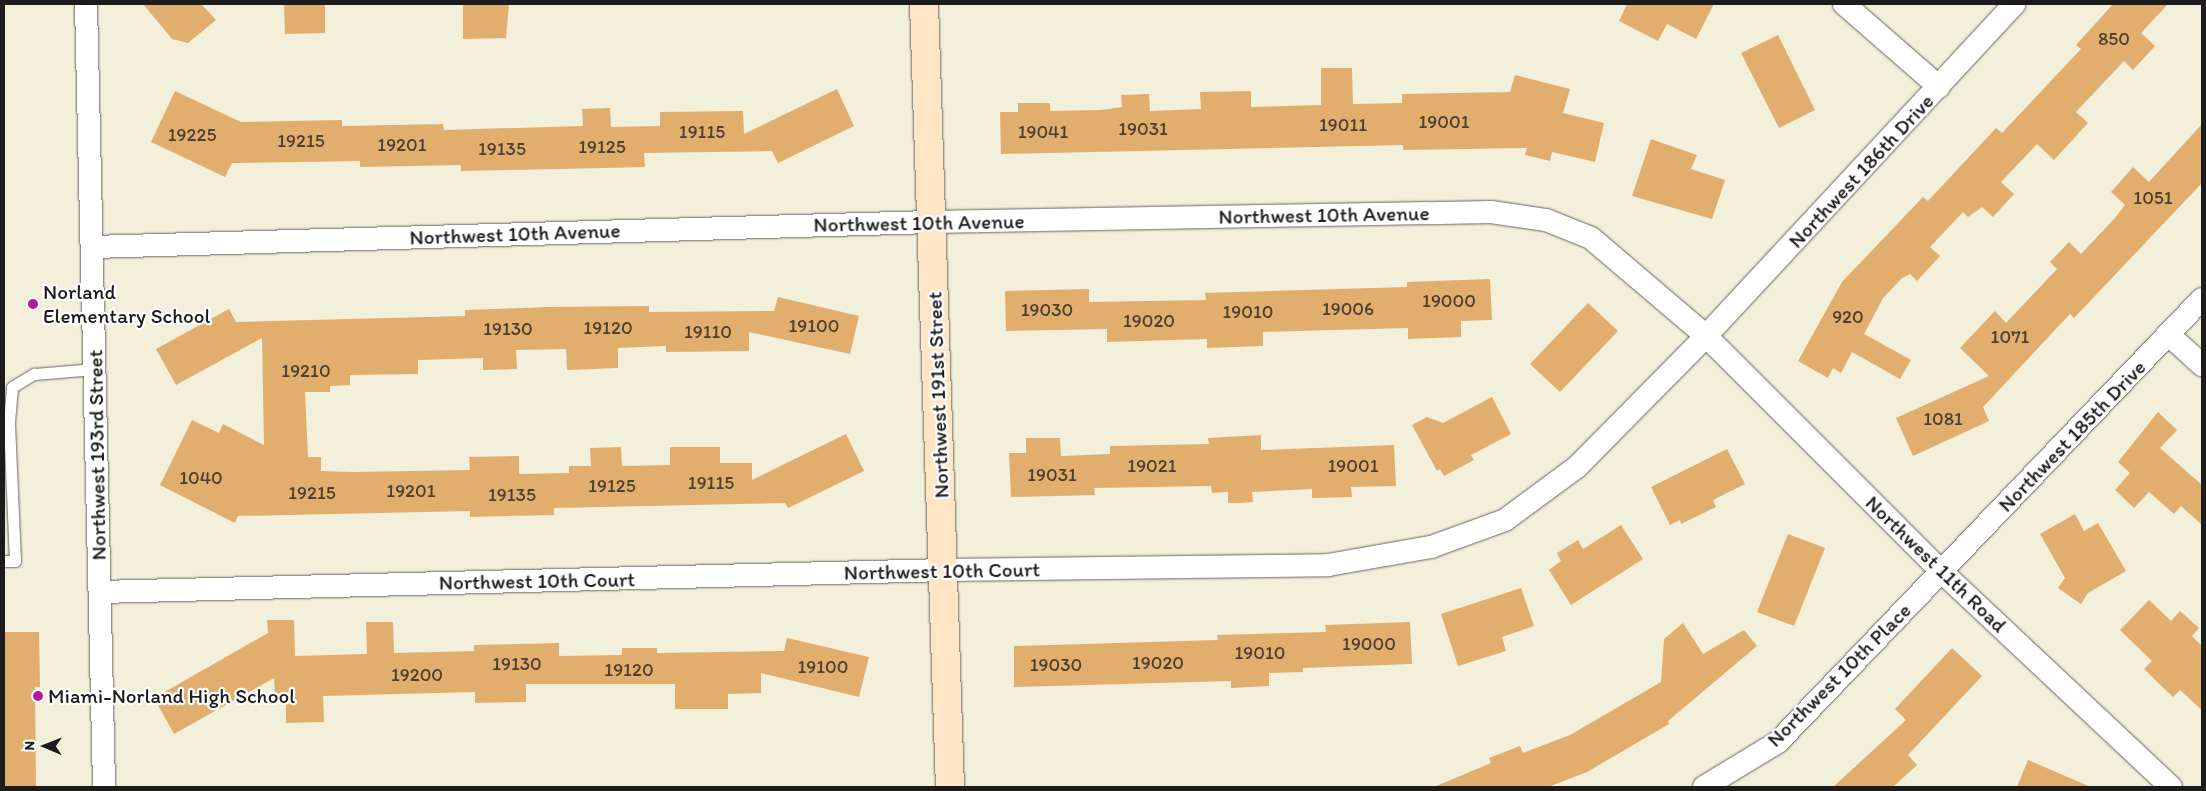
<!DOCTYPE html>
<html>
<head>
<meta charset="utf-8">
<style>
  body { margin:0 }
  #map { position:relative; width:2206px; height:791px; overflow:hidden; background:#f2efdb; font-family:Itim,sans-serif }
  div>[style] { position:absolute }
  .building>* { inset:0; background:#e2ae6e }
  .roads { filter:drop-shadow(0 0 1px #67665f) drop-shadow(0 0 1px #67665f) }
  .lane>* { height:11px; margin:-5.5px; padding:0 5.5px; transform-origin:5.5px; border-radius:5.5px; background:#fff }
  .street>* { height:22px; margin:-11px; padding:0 11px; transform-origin:11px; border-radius:11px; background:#fff }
  .secondary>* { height:28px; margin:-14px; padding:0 14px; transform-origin:14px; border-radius:14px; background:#fde5c5 }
  .dots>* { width:14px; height:14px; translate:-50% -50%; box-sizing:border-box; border:2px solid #fff; border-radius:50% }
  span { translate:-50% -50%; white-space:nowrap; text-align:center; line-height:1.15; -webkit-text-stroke:4.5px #fff; paint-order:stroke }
  .number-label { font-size:19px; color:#4e4030 }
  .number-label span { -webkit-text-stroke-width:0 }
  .street-label { font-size:21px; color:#1c1c1c }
  .poi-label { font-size:21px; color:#1c1c1c }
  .left { translate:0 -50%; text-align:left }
  .frame { position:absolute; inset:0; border:5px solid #1c1c1c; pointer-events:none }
  .north { position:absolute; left:20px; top:721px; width:50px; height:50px; -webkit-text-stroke:4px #fff; paint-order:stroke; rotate:271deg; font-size:14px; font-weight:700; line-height:20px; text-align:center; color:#1c1c1c }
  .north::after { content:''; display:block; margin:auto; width:18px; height:22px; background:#1c1c1c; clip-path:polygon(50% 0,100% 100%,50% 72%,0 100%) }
</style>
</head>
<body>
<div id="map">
  <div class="building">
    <div style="clip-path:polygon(143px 4px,201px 4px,216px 20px,188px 43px,172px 39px)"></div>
    <div style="clip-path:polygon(284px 4px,325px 4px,325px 33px,285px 34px)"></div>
    <div style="clip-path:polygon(463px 4px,509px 4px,506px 38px,463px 39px)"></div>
    <div style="clip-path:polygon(1627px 4px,1714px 4px,1696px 39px,1667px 24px,1658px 41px,1619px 21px)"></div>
    <div style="clip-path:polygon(2113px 4px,2168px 4px,2141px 33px,2155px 46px,2133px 70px,2124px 61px,2076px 112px,2088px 123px,2054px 160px,2037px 144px,2001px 182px,2014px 194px,1993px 217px,1982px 207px,1968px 217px,1963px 212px,1930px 247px,1940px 256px,1917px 281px,1910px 274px,1902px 278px,1883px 298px,1864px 334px,1911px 360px,1900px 379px,1852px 352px,1841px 373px,1833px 368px,1828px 378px,1798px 361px,1842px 282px,1923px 197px,1928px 201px,1996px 128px,2002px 133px,2081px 49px,2076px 45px)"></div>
    <div style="clip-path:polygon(1778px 35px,1815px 110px,1779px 128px,1741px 53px)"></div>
    <div style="clip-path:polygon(1321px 68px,1352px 68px,1353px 104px,1402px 103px,1402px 94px,1510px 92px,1515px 75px,1570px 89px,1563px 113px,1604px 123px,1595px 162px,1552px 152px,1550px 161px,1525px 155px,1527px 148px,1403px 150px,1403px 145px,1001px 154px,1000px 112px,1018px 112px,1018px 103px,1050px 103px,1050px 111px,1101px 110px,1122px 107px,1121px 95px,1149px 94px,1150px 111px,1201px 109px,1200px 92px,1251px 91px,1251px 107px,1321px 105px)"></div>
    <div style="clip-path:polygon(837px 89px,854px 126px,778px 163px,772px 151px,644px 153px,645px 167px,561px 169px,461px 171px,461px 165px,360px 167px,360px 161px,232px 163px,225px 177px,151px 142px,175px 91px,241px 122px,342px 120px,342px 126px,443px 124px,444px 130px,583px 126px,582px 109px,610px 108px,611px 127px,660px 126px,660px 112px,743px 111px,744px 134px)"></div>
    <div style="clip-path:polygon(2202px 124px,2202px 183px,2074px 318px,2070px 314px,1983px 407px,1989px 421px,1913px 456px,1896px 418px,1989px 376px,1960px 348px,1995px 311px,2006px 323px,2057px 269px,2050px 262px,2069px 242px,2081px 254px,2115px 218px,2125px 205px,2111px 192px,2133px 167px,2149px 182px)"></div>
    <div style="clip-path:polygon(1651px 139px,1697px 155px,1691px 169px,1725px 180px,1712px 219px,1632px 196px)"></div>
    <div style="clip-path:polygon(1490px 279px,1492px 320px,1461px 321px,1461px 337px,1408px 339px,1408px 328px,1263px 332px,1263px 346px,1207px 348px,1207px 339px,1107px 342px,1107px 329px,1006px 331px,1005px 291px,1089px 289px,1089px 302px,1206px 300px,1205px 293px,1407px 287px,1407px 282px)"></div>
    <div style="clip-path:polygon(778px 297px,859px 316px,850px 354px,749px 332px,749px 351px,666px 352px,666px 346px,618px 348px,618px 368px,567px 370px,566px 349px,516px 350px,517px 369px,483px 370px,483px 358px,418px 360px,418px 374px,350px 375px,350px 385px,330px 386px,330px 392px,305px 392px,308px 457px,321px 457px,321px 471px,353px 472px,470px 470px,469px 457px,519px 456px,519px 474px,569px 473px,569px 466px,591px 466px,590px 448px,621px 447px,622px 466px,670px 465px,670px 447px,720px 447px,720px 463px,752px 463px,752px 480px,846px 434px,864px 471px,788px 508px,785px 503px,554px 508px,554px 515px,470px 517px,470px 511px,238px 516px,235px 523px,160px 485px,192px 420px,219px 433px,223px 424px,264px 445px,262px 338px,176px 385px,156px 349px,229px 309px,236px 322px,465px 316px,465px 310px,549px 307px,649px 306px,649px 312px,774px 311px)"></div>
    <div style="clip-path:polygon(1588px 303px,1618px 331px,1560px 392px,1530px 364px)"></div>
    <div style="clip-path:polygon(1492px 397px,1511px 434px,1471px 455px,1474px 460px,1444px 476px,1440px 469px,1437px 471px,1412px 425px,1427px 417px,1443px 423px)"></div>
    <div style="clip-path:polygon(2158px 412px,2177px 430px,2160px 448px,2202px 485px,2202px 525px,2181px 506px,2174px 514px,2149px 492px,2134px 508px,2115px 490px,2130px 473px,2118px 462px)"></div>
    <div style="clip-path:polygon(1261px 435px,1261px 450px,1394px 445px,1396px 486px,1351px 487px,1352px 497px,1312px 498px,1312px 489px,1252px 492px,1253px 502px,1240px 503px,1228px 503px,1228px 492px,1212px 493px,1211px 486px,1094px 488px,1095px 495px,1011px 497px,1009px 453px,1026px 453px,1026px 438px,1060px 438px,1061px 456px,1110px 454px,1110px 446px,1209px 444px,1208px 438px)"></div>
    <div style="clip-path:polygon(1727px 449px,1745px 484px,1713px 500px,1716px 507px,1681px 524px,1680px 520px,1670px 525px,1651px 487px)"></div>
    <div style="clip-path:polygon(2075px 514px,2084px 531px,2098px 523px,2126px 571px,2088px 593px,2081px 604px,2058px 588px,2065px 578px,2040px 534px)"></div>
    <div style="clip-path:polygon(1621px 525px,1643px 559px,1571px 605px,1549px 570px,1561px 561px,1557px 553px,1578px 540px,1583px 549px)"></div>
    <div style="clip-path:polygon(1788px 534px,1825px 548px,1794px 626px,1757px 612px)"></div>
    <div style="clip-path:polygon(1521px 588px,1534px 626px,1502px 637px,1506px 651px,1458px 666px,1441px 614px)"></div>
    <div style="clip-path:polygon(2149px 600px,2171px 621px,2180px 611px,2199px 628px,2192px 636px,2202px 646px,2202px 710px,2180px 690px,2173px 697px,2144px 669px,2152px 661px,2120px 630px)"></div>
    <div style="clip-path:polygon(267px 620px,294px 620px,295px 656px,367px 654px,366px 622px,393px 622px,394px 653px,474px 651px,474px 645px,559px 643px,559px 656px,622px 655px,622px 648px,657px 648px,657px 653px,784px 651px,787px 638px,869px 657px,859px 697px,761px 673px,761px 693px,728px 694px,728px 709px,675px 709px,675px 684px,526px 684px,526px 702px,475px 703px,475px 692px,323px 696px,324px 722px,286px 723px,286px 697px,275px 698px,274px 678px,174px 734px,154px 698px,268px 633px)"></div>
    <div style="clip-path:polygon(1410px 622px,1412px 664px,1303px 668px,1303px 672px,1269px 673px,1269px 686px,1231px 688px,1231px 681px,1014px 687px,1014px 646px,1218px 640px,1217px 635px,1326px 632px,1325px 625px)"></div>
    <div style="clip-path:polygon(1683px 623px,1703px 654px,1744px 630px,1757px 646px,1668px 721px,1669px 724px,1587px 772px,1548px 787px,1434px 787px,1491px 763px,1489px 758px,1520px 746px,1523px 753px,1570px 735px,1661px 682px,1664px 639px)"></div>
    <div style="clip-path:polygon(4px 632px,39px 632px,40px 687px,35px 687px,36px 787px,4px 787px)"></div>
    <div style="clip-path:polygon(1952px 648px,1982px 676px,1908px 755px,1917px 765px,1893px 787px,1833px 787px,1906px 720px,1895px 709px)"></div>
    <div style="clip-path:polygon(2028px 760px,2091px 787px,2017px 787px)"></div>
  </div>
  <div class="roads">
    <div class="lane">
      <div style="left:4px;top:561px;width:11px"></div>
      <div style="left:15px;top:561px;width:139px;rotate:-92.5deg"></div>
      <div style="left:9px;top:422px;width:35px;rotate:-85deg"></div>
      <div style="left:12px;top:387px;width:26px;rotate:-31deg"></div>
      <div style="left:34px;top:374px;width:61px;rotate:-4.7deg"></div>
    </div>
    <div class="street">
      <div style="left:86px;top:4px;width:783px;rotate:88.68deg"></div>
      <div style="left:1844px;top:4px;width:126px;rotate:41.1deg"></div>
      <div style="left:93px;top:247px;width:837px;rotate:-1.71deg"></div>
      <div style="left:930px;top:222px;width:561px;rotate:-1.02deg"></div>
      <div style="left:1491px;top:212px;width:56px;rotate:8.3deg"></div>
      <div style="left:1546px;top:220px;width:48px;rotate:21.8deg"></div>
      <div style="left:1591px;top:238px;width:151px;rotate:40.4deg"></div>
      <div style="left:1706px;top:336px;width:334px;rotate:45deg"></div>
      <div style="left:1942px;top:572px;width:314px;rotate:43.2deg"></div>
      <div style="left:2169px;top:335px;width:45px;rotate:42.3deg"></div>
      <div style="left:100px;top:592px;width:845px;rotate:-1.49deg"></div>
      <div style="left:945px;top:570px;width:383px;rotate:-0.7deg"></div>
      <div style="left:1328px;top:565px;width:105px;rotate:-9.9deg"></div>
      <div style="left:1431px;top:547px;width:79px;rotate:-20deg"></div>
      <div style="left:1505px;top:520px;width:89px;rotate:-36.4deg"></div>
      <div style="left:1577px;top:467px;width:184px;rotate:-45.4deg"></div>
      <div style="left:1706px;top:336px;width:453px;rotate:-47.1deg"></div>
      <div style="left:1704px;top:787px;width:87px;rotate:-31.3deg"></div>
      <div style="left:1778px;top:742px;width:613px;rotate:-46.26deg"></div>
    </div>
    <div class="secondary">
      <div style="left:924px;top:4px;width:783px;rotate:88.1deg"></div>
    </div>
  </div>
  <div class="dots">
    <div style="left:33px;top:304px;background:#b5179e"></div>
    <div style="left:38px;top:696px;background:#b5179e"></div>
  </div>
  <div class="number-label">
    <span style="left:2114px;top:39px">850</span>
    <span style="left:1444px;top:122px">19001</span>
    <span style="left:1343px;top:125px">19011</span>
    <span style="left:1143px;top:129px">19031</span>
    <span style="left:702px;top:132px">19115</span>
    <span style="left:1043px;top:132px">19041</span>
    <span style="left:192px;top:135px">19225</span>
    <span style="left:301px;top:141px">19215</span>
    <span style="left:402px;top:145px">19201</span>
    <span style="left:602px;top:147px">19125</span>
    <span style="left:502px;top:149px">19135</span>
    <span style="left:2153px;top:198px">1051</span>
    <span style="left:1449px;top:301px">19000</span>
    <span style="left:1348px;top:309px">19006</span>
    <span style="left:1047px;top:310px">19030</span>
    <span style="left:1248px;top:312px">19010</span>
    <span style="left:1848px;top:317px">920</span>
    <span style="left:1149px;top:321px">19020</span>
    <span style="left:814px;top:326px">19100</span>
    <span style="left:608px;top:328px">19120</span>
    <span style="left:508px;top:329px">19130</span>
    <span style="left:708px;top:332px">19110</span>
    <span style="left:2010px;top:337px">1071</span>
    <span style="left:306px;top:371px">19210</span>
    <span style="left:1943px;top:419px">1081</span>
    <span style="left:1152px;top:466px">19021</span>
    <span style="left:1353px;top:466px">19001</span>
    <span style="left:1052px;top:475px">19031</span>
    <span style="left:201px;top:478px">1040</span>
    <span style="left:711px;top:483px">19115</span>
    <span style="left:612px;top:486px">19125</span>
    <span style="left:411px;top:491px">19201</span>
    <span style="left:312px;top:493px">19215</span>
    <span style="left:512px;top:495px">19135</span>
    <span style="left:1369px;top:644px">19000</span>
    <span style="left:1260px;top:653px">19010</span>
    <span style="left:1158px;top:663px">19020</span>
    <span style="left:517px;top:664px">19130</span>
    <span style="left:1056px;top:665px">19030</span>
    <span style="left:823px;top:667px">19100</span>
    <span style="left:629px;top:670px">19120</span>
    <span style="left:417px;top:675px">19200</span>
  </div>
  <div class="street-label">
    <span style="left:1861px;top:171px;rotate:-47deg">Northwest 186th Drive</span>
    <span style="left:1324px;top:215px;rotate:-1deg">Northwest 10th Avenue</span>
    <span style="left:919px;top:223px;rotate:-1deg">Northwest 10th Avenue</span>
    <span style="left:515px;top:234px;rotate:-2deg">Northwest 10th Avenue</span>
    <span style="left:938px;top:395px;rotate:-92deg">Northwest 191st Street</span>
    <span style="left:2072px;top:436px;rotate:-46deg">Northwest 185th Drive</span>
    <span style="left:97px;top:455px;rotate:-91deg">Northwest 193rd Street</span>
    <span style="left:1936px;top:564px;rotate:44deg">Northwest 11th Road</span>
    <span style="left:942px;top:571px;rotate:-1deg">Northwest 10th Court</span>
    <span style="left:537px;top:581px;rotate:-1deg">Northwest 10th Court</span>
    <span style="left:1839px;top:675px;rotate:-45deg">Northwest 10th Place</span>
  </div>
  <div class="poi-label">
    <span class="left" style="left:43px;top:304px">Norland<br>Elementary School</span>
    <span class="left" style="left:48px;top:696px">Miami-Norland High School</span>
  </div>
  <div class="frame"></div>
  <div class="north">N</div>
</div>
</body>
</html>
